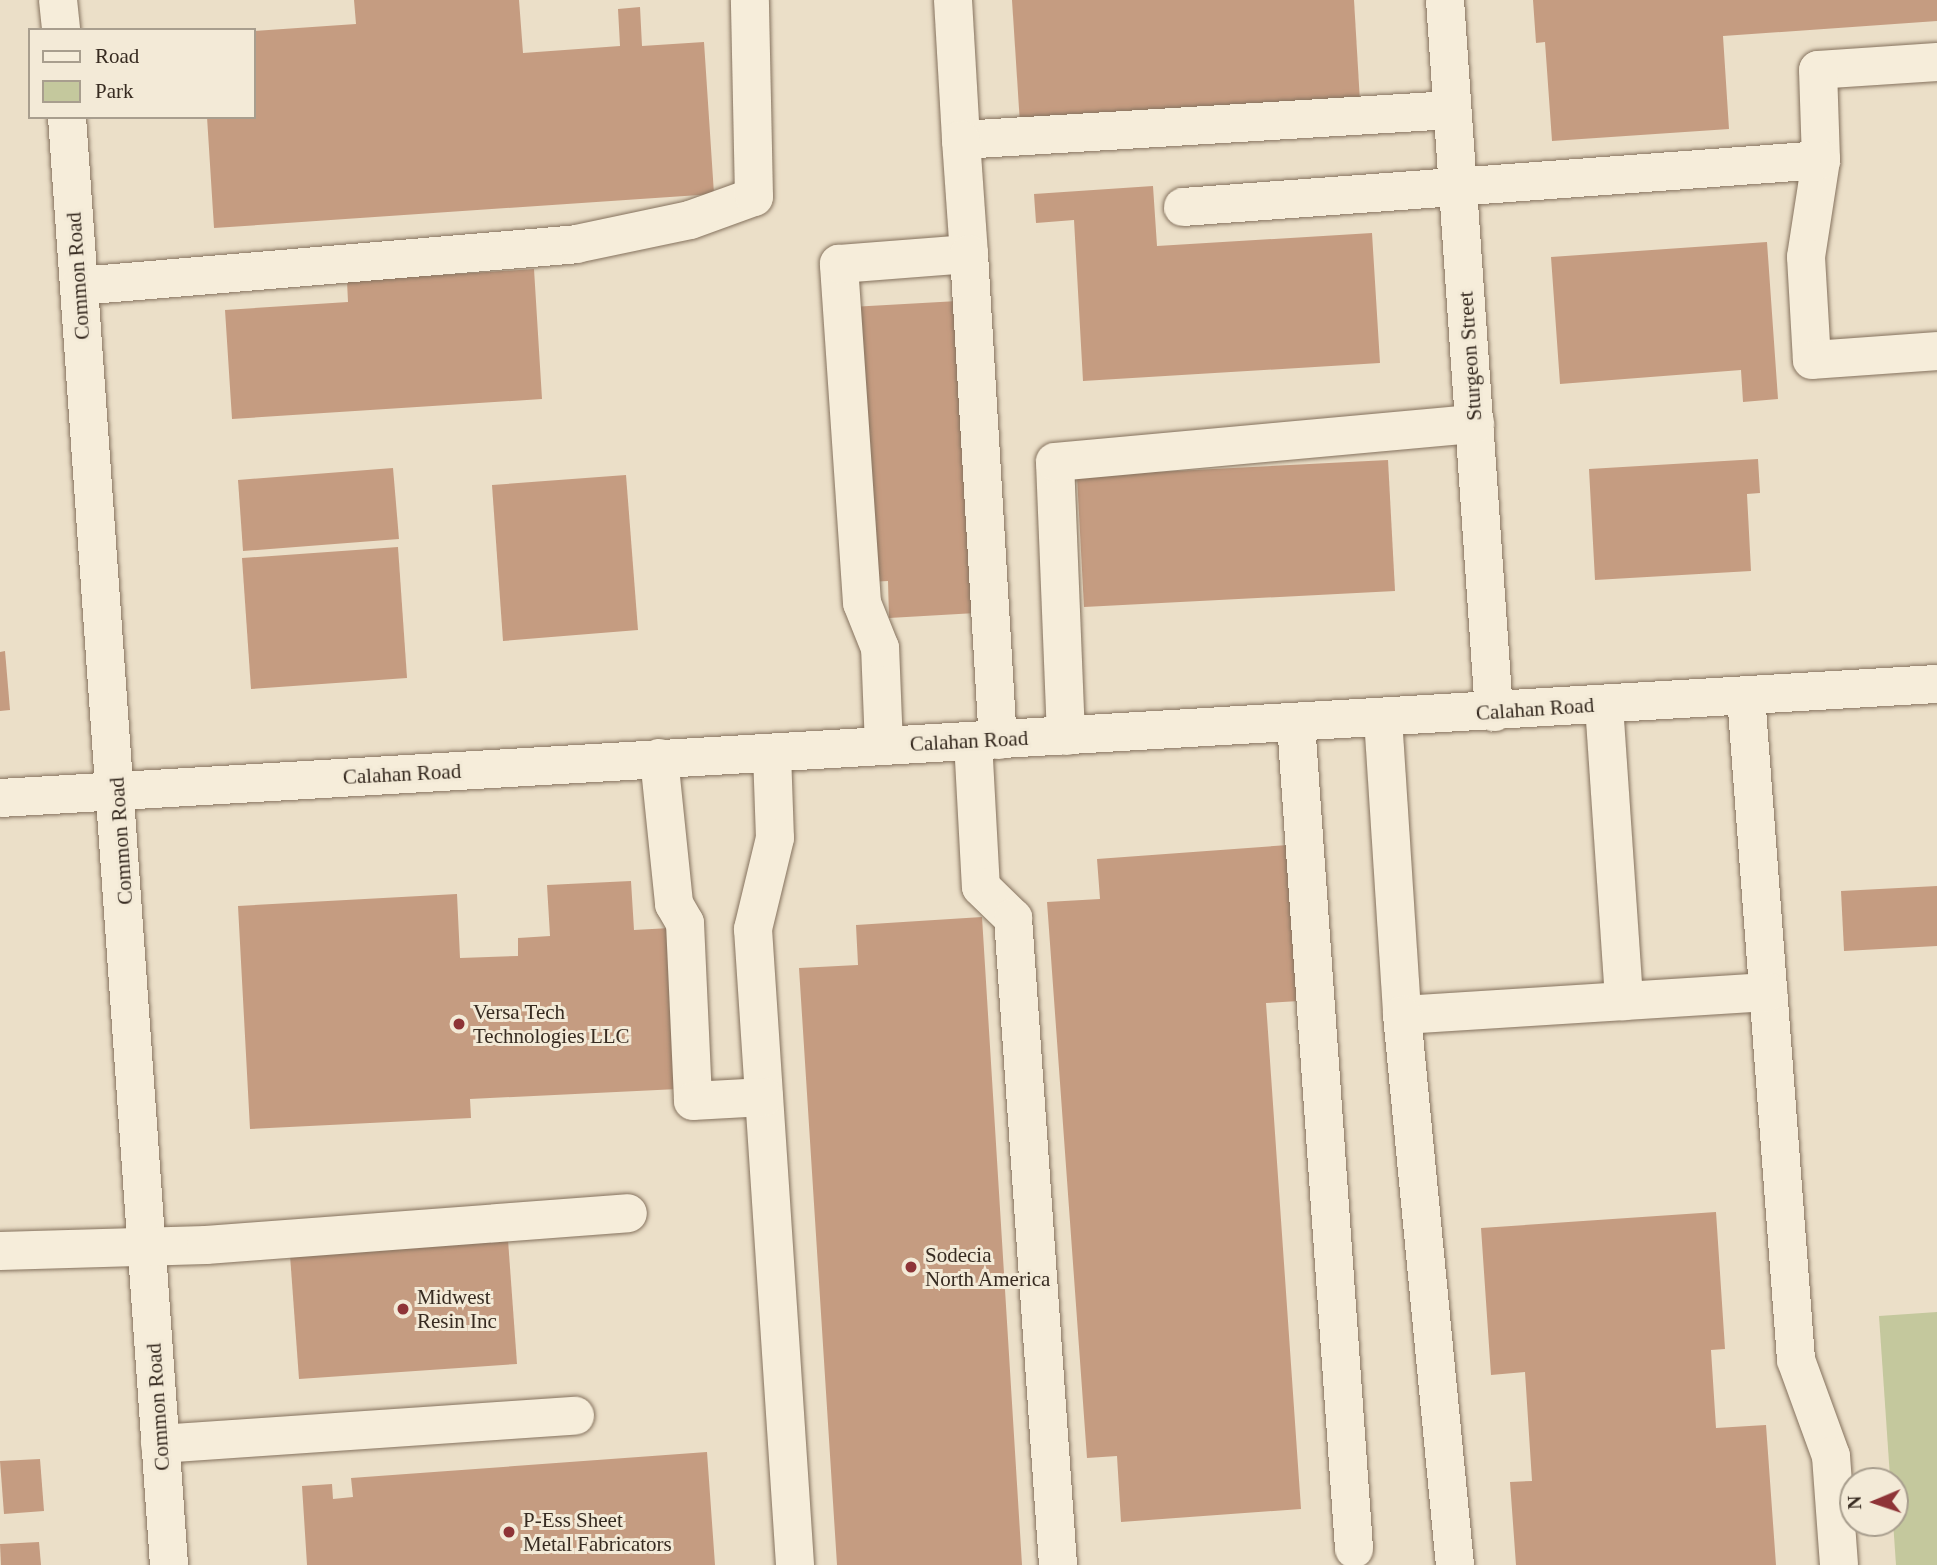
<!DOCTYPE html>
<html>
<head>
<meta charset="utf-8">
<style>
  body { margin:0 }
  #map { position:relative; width:1937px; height:1565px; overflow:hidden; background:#ebdfc8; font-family:Georgia,serif }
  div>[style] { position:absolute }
  .green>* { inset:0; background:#c4c89d }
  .building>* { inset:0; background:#c59c81 }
  .roads { filter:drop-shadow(0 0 2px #85725e) drop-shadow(0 0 2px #85725e) }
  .minor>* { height:38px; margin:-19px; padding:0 19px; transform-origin:19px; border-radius:19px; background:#f6edda }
  .dots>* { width:19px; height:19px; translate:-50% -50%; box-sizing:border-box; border:4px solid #f3ead7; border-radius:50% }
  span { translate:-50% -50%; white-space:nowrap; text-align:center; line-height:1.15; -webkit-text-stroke:6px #f3ead7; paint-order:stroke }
  .street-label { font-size:21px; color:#372b21 }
  .poi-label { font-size:21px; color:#372b21 }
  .left { translate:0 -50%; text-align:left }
  .legend { position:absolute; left:28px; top:28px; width:228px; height:91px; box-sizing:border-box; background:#f3ead7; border:2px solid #a89e8e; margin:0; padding:9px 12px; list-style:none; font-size:21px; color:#372b21 }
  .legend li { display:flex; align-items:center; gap:14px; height:35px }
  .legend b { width:35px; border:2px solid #a89e8e }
  .north { position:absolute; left:1839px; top:1467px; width:70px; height:70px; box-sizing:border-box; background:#f3ead7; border:2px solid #a89e8e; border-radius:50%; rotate:268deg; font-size:19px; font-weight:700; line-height:28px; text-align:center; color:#372b21 }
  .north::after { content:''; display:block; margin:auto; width:24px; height:32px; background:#8e3437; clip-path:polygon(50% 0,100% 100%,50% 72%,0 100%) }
</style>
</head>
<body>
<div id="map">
  <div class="green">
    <div style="clip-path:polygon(1937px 1312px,1937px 1565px,1896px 1565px,1879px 1316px)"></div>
  </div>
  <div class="building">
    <div style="clip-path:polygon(354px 0,519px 0,523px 53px,620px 46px,618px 9px,640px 7px,642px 46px,704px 42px,714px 194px,214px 228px,207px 117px,254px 117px,254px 31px,356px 24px)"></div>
    <div style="clip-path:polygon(1012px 0,1354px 0,1360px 102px,1020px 124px)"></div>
    <div style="clip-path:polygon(1533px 0,1937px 0,1937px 21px,1723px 36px,1729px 129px,1552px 141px,1545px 42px,1536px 43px)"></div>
    <div style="clip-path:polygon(1153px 186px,1157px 246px,1372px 233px,1380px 363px,1083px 381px,1074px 220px,1036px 223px,1034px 194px)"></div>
    <div style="clip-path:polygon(1767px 242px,1778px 399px,1743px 402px,1741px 370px,1560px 384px,1551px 257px)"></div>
    <div style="clip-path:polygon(534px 269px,542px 399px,232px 419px,225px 310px,348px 302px,347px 281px)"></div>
    <div style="clip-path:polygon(958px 301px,976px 613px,889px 618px,888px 581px,867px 582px,851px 307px)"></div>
    <div style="clip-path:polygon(1758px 459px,1760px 493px,1747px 494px,1751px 571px,1595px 580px,1589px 469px)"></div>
    <div style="clip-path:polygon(1388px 460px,1395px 591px,1084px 607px,1077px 476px)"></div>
    <div style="clip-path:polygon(393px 468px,399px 539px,243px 551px,238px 480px)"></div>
    <div style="clip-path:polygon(626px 475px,638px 630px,503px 641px,492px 485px)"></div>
    <div style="clip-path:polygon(398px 547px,407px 678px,251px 689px,242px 558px)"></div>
    <div style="clip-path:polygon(5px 651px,10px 710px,0 711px,0 652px)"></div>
    <div style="clip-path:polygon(1288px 845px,1299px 1001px,1266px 1003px,1301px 1509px,1121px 1522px,1117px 1456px,1087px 1458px,1047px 902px,1100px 899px,1097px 859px)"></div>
    <div style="clip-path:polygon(631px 881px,634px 930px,670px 928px,678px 1089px,470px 1099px,471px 1118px,250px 1129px,238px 906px,457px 894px,460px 958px,518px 956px,518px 938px,550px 936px,547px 885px)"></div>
    <div style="clip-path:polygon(1937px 886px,1937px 946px,1844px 951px,1841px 891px)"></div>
    <div style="clip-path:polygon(982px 917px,1022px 1565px,837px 1565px,799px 968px,858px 965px,856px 925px)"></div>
    <div style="clip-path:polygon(1716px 1212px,1725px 1349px,1711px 1350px,1716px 1428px,1766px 1425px,1776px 1565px,1516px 1565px,1510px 1482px,1532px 1481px,1525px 1372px,1491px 1375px,1481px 1228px)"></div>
    <div style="clip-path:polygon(508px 1240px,517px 1364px,299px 1379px,290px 1255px)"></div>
    <div style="clip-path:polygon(707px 1452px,715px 1565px,307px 1565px,302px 1486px,332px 1484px,333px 1499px,353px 1497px,351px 1478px)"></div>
    <div style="clip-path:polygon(40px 1459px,44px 1511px,4px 1514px,0 1461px)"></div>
    <div style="clip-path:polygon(39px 1542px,41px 1565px,1px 1565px,0 1544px)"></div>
  </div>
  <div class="roads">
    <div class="minor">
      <div style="left:58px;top:0;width:30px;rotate:84deg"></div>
      <div style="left:953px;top:0;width:140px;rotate:86.7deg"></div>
      <div style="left:961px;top:140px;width:492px;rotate:-3.5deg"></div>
      <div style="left:1445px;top:0;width:714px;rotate:86.06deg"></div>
      <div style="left:1937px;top:62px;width:119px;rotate:176.2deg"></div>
      <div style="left:1818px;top:70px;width:90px;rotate:88.1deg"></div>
      <div style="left:1821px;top:160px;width:98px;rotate:98.8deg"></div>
      <div style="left:1806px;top:257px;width:103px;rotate:86.7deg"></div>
      <div style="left:1812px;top:360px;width:125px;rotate:-4.1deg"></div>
      <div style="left:67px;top:117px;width:1452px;rotate:85.97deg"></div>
      <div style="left:961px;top:140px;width:114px;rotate:86deg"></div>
      <div style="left:1183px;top:207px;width:640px;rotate:-4.21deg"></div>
      <div style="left:79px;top:286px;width:499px;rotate:-4.8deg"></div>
      <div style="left:576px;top:244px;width:116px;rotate:-11.9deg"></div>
      <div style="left:690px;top:220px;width:68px;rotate:-19.8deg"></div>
      <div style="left:754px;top:197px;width:197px;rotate:-91.2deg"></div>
      <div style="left:1746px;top:696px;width:666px;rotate:85.69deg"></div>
      <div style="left:1796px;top:1360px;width:102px;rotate:70deg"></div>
      <div style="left:1831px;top:1456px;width:109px;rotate:85.8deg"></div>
      <div style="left:1604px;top:705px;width:297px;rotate:86.1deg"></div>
      <div style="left:1383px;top:718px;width:298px;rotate:86.3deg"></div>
      <div style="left:1402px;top:1015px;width:367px;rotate:-3.6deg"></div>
      <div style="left:1296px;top:723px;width:828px;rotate:85.98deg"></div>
      <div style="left:1066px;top:736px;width:274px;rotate:-92.3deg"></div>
      <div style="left:1055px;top:462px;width:422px;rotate:-5.2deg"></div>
      <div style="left:973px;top:741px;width:146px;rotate:86.9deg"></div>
      <div style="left:981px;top:887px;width:45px;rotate:44.1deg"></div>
      <div style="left:1013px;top:918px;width:649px;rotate:86.02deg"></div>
      <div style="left:884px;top:746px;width:98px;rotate:-92.3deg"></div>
      <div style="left:880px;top:648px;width:48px;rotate:-111.8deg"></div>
      <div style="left:862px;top:603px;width:340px;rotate:-93.9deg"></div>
      <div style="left:839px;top:264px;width:130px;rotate:-4.4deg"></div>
      <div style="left:969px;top:254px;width:487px;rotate:86.6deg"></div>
      <div style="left:772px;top:753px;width:85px;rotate:88deg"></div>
      <div style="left:775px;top:838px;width:94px;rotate:103.6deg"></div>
      <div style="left:753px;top:929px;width:637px;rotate:86.22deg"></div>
      <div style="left:659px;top:758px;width:147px;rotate:84.1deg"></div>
      <div style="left:674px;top:904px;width:22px;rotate:60deg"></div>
      <div style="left:685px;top:923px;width:178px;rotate:87.4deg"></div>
      <div style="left:693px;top:1101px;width:71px;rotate:-3.2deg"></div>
      <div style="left:0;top:798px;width:1940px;rotate:-3.37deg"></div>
      <div style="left:1402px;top:1015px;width:553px;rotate:84.5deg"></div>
      <div style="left:0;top:1251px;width:206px;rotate:-1.7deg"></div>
      <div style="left:206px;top:1245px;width:423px;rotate:-4.3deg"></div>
      <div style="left:160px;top:1444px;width:416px;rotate:-3.9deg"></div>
    </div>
  </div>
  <div class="dots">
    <div style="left:459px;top:1024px;background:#8e3437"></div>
    <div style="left:911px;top:1267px;background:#8e3437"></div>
    <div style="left:403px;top:1309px;background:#8e3437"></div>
    <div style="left:509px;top:1532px;background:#8e3437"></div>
  </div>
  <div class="street-label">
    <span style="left:78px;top:276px;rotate:-94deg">Common Road</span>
    <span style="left:1470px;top:356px;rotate:-94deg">Sturgeon Street</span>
    <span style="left:1535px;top:709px;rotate:-4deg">Calahan Road</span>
    <span style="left:969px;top:741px;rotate:-3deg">Calahan Road</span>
    <span style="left:402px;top:774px;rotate:-3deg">Calahan Road</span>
    <span style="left:121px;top:841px;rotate:-94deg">Common Road</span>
    <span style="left:158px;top:1407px;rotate:-94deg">Common Road</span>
  </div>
  <div class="poi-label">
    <span class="left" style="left:473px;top:1024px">Versa Tech<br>Technologies LLC</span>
    <span class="left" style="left:925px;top:1267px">Sodecia<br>North America</span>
    <span class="left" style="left:417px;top:1309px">Midwest<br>Resin Inc</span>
    <span class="left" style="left:523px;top:1532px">P-Ess Sheet<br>Metal Fabricators</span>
  </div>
  <ul class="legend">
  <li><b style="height:9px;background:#f6edda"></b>Road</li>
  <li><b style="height:19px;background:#c4c89d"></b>Park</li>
  </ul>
  <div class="north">N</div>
</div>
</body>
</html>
